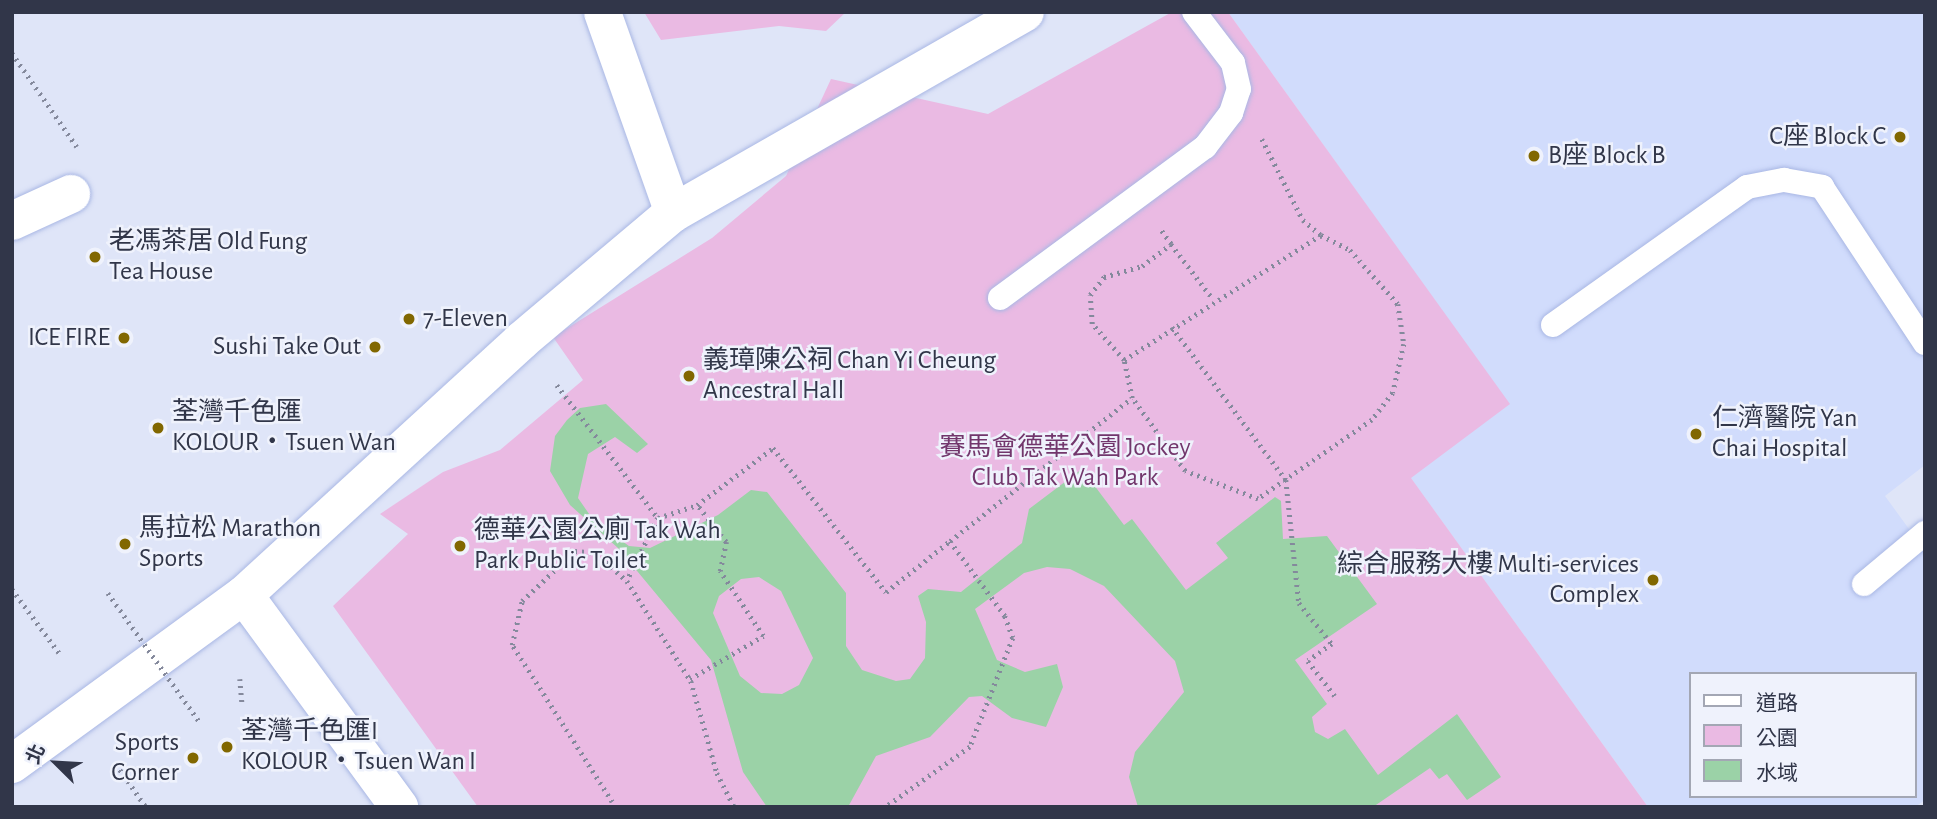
<!DOCTYPE html>
<html>
<head>
<meta charset="utf-8">
<style>
  body { margin:0 }
  #map { position:relative; width:1937px; height:819px; overflow:hidden; background:#dfe5f8; font-family:"Alegreya Sans","Noto Sans TC",sans-serif }
  div>[style] { position:absolute }
  .built>* { inset:0; background:#d1dcfc }
  .green>* { inset:0; background:#eabae3 }
  .water>* { inset:0; background:#9bd2a7 }
  .path>* { height:4.5px; margin-top:-2.25px; transform-origin:0; background:repeating-linear-gradient(90deg,#84899c 0 2px,transparent 0 7px) }
  .roads { filter:drop-shadow(0 0 2px #a9b7e4) drop-shadow(0 0 2px #a9b7e4) }
  .service>* { height:24px; margin:-12px; padding:0 12px; transform-origin:12px; border-radius:12px; background:#fff }
  .pedestrian>* { height:37px; margin:-18.5px; padding:0 18.5px; transform-origin:18.5px; border-radius:18.5px; background:#fff }
  .minor>* { height:38px; margin:-19px; padding:0 19px; transform-origin:19px; border-radius:19px; background:#fff }
  .tertiary>* { height:38px; margin:-19px; padding:0 19px; transform-origin:19px; border-radius:19px; background:#fff }
  .path-bridge>* { height:4.5px; margin-top:-2.25px; transform-origin:0; background:repeating-linear-gradient(90deg,#84899c 0 2px,transparent 0 7px) }
  .dots>* { width:19px; height:19px; translate:-50% -50%; box-sizing:border-box; border:4px solid #eff2fc; border-radius:50% }
  span { translate:-50% -50%; white-space:nowrap; text-align:center; line-height:1.15; -webkit-text-stroke:5px #eff2fc; paint-order:stroke }
  .poi-label { font-size:26px; color:#313649 }
  .right { translate:-100% -50%; text-align:right }
  .left { translate:0 -50%; text-align:left }
  .park-label { font-size:26px; color:#72366c }
  .frame { position:absolute; inset:0; border:14px solid #313649; pointer-events:none }
  .legend { position:absolute; left:1689px; top:672px; width:228px; height:126px; box-sizing:border-box; background:#eff2fc; border:2px solid #a3a7b4; margin:0; padding:9px 12px; list-style:none; font-size:21px; color:#313649 }
  .legend li { display:flex; align-items:center; gap:14px; height:35px }
  .legend b { width:35px; border:2px solid #a3a7b4 }
  .north { position:absolute; left:21px; top:728px; width:70px; height:70px; -webkit-text-stroke:5px #eff2fc; paint-order:stroke; rotate:294deg; font-size:19px; font-weight:700; line-height:28px; text-align:center; color:#313649 }
  .north::after { content:''; display:block; margin:auto; width:24px; height:32px; background:#313649; clip-path:polygon(50% 0,100% 100%,50% 72%,0 100%) }
</style>
</head>
<body>
<div id="map">
  <div class="built">
    <div style="clip-path:polygon(evenodd,1228px 12px,1925px 12px,1925px 465px,1885px 496px,1925px 551px,1925px 800px,1915px 807px,1648px 807px,1410px 477px,1509px 404px,1228px 12px,1690px 674px,1914px 674px,1914px 796px,1690px 796px,1690px 674px)"></div>
  </div>
  <div class="green">
    <div style="clip-path:polygon(644px 12px,846px 12px,826px 31px,779px 26px,661px 40px)"></div>
    <div style="clip-path:polygon(1172px 12px,1228px 12px,1510px 404px,1411px 478px,1648px 807px,478px 807px,333px 606px,408px 534px,380px 514px,443px 472px,500px 450px,583px 380px,553px 337px,712px 238px,786px 176px,831px 79px,988px 114px)"></div>
  </div>
  <div class="water">
    <div style="clip-path:polygon(evenodd,606px 404px,648px 444px,637px 453px,615px 437px,588px 454px,578px 498px,594px 521px,629px 546px,650px 548px,718px 515px,751px 490px,767px 492px,846px 593px,846px 646px,862px 670px,896px 681px,910px 679px,925px 658px,926px 622px,918px 596px,928px 589px,961px 592px,1022px 543px,1029px 509px,1082px 469px,1124px 525px,1132px 519px,1186px 590px,1228px 558px,1216px 543px,1275px 497px,1281px 501px,1283px 539px,1327px 536px,1377px 604px,1295px 660px,1327px 704px,1312px 717px,1315px 732px,1328px 739px,1345px 729px,1378px 775px,1457px 714px,1501px 777px,1467px 800px,1447px 774px,1439px 779px,1430px 768px,1373px 807px,1138px 807px,1129px 777px,1135px 752px,1184px 692px,1175px 661px,1104px 586px,1070px 569px,1047px 567px,1024px 573px,975px 609px,997px 660px,1025px 672px,1057px 664px,1063px 687px,1046px 727px,1012px 718px,982px 696px,969px 697px,930px 737px,876px 756px,848px 807px,767px 807px,743px 772px,711px 660px,618px 548px,570px 505px,550px 471px,555px 436px,567px 420px,580px 408px,606px 404px,759px 577px,781px 591px,813px 658px,799px 685px,782px 694px,761px 693px,740px 676px,713px 613px,719px 596px,741px 579px,759px 577px)"></div>
  </div>
  <div class="path">
    <div style="left:12px;top:53px;width:114px;rotate:55.3deg"></div>
    <div style="left:1262px;top:139px;width:91px;rotate:63.2deg"></div>
    <div style="left:1303px;top:220px;width:23px;rotate:40deg"></div>
    <div style="left:1171px;top:244px;width:69px;rotate:52.6deg"></div>
    <div style="left:1172px;top:327px;width:191px;rotate:53.3deg"></div>
    <div style="left:1286px;top:480px;width:124px;rotate:84deg"></div>
    <div style="left:1299px;top:603px;width:53px;rotate:51.2deg"></div>
    <div style="left:1332px;top:644px;width:29px;rotate:145deg"></div>
    <div style="left:1308px;top:661px;width:44px;rotate:52.4deg"></div>
    <div style="left:1124px;top:360px;width:233px;rotate:-32.4deg"></div>
    <div style="left:1321px;top:235px;width:33px;rotate:27deg"></div>
    <div style="left:1350px;top:250px;width:72px;rotate:48.4deg"></div>
    <div style="left:1398px;top:304px;width:40px;rotate:81.5deg"></div>
    <div style="left:1404px;top:344px;width:50px;rotate:102.7deg"></div>
    <div style="left:1393px;top:393px;width:34px;rotate:128deg"></div>
    <div style="left:1372px;top:420px;width:139px;rotate:145.3deg"></div>
    <div style="left:1258px;top:499px;width:78px;rotate:-159deg"></div>
    <div style="left:1185px;top:471px;width:90px;rotate:-126deg"></div>
    <div style="left:557px;top:385px;width:167px;rotate:52.8deg"></div>
    <div style="left:658px;top:518px;width:70px;rotate:116.2deg"></div>
    <div style="left:627px;top:581px;width:119px;rotate:57.4deg"></div>
    <div style="left:691px;top:681px;width:96px;rotate:74.2deg"></div>
    <div style="left:717px;top:773px;width:38px;rotate:63deg"></div>
    <div style="left:658px;top:518px;width:41px;rotate:-18.4deg"></div>
    <div style="left:697px;top:505px;width:95px;rotate:-36.9deg"></div>
    <div style="left:773px;top:448px;width:183px;rotate:51.9deg"></div>
    <div style="left:886px;top:592px;width:82px;rotate:-38.6deg"></div>
    <div style="left:950px;top:541px;width:93px;rotate:53.7deg"></div>
    <div style="left:1005px;top:616px;width:23px;rotate:70deg"></div>
    <div style="left:1013px;top:638px;width:117px;rotate:111.5deg"></div>
    <div style="left:970px;top:747px;width:103px;rotate:144.5deg"></div>
    <div style="left:950px;top:541px;width:231px;rotate:-38.2deg"></div>
    <div style="left:1132px;top:398px;width:39px;rotate:-102deg"></div>
    <div style="left:1124px;top:360px;width:48px;rotate:-131.6deg"></div>
    <div style="left:1092px;top:324px;width:29px;rotate:-94deg"></div>
    <div style="left:1090px;top:295px;width:23px;rotate:-52deg"></div>
    <div style="left:1104px;top:277px;width:40px;rotate:-16deg"></div>
    <div style="left:1142px;top:266px;width:36px;rotate:-37deg"></div>
    <div style="left:1171px;top:244px;width:17px;rotate:-126deg"></div>
    <div style="left:12px;top:589px;width:81px;rotate:53.6deg"></div>
    <div style="left:240px;top:679px;width:24px;rotate:85deg"></div>
    <div style="left:690px;top:679px;width:85px;rotate:-30.5deg"></div>
    <div style="left:763px;top:636px;width:78px;rotate:-123.5deg"></div>
    <div style="left:720px;top:571px;width:30px;rotate:-78deg"></div>
    <div style="left:726px;top:542px;width:47px;rotate:-128.1deg"></div>
    <div style="left:116px;top:764px;width:52px;rotate:55.1deg"></div>
    <div style="left:612px;top:802px;width:186px;rotate:-122.5deg"></div>
    <div style="left:512px;top:645px;width:45px;rotate:-77.2deg"></div>
    <div style="left:522px;top:601px;width:73px;rotate:-43.3deg"></div>
    <div style="left:575px;top:551px;width:21px;rotate:5deg"></div>
    <div style="left:596px;top:553px;width:42px;rotate:42.1deg"></div>
    <div style="left:608px;top:807px;width:7px"></div>
    <div style="left:1575px;top:807px;width:18px"></div>
  </div>
  <div class="roads">
    <div class="service">
      <div style="left:1000px;top:298px;width:255px;rotate:-36.4deg"></div>
      <div style="left:1205px;top:147px;width:43px;rotate:-52.6deg"></div>
      <div style="left:1231px;top:113px;width:25px;rotate:-72deg"></div>
      <div style="left:1239px;top:89px;width:27px;rotate:-103deg"></div>
      <div style="left:1233px;top:63px;width:64px;rotate:-127.4deg"></div>
      <div style="left:1553px;top:325px;width:238px;rotate:-35.4deg"></div>
      <div style="left:1747px;top:187px;width:38px;rotate:-11deg"></div>
      <div style="left:1784px;top:180px;width:39px;rotate:10deg"></div>
      <div style="left:1822px;top:187px;width:187px;rotate:56.6deg"></div>
      <div style="left:1864px;top:584px;width:80px;rotate:-39.9deg"></div>
    </div>
    <div class="pedestrian">
      <div style="left:602px;top:12px;width:213px;rotate:70.5deg"></div>
    </div>
    <div class="minor">
      <div style="left:12px;top:221px;width:65px;rotate:-24.6deg"></div>
      <div style="left:244px;top:595px;width:263px;rotate:53.8deg"></div>
    </div>
    <div class="tertiary">
      <div style="left:12px;top:764px;width:287px;rotate:-36.1deg"></div>
      <div style="left:244px;top:595px;width:376px;rotate:-42.5deg"></div>
      <div style="left:521px;top:341px;width:199px;rotate:-40.1deg"></div>
      <div style="left:673px;top:213px;width:405px;rotate:-29.7deg"></div>
    </div>
  </div>
  <div class="path-bridge">
    <div style="left:108px;top:593px;width:157px;rotate:54.6deg"></div>
  </div>
  <div class="dots">
    <div style="left:1900px;top:137px;background:#816700"></div>
    <div style="left:1534px;top:156px;background:#816700"></div>
    <div style="left:95px;top:257px;background:#816700"></div>
    <div style="left:409px;top:319px;background:#816700"></div>
    <div style="left:124px;top:338px;background:#816700"></div>
    <div style="left:375px;top:347px;background:#816700"></div>
    <div style="left:689px;top:376px;background:#816700"></div>
    <div style="left:158px;top:428px;background:#816700"></div>
    <div style="left:1696px;top:434px;background:#816700"></div>
    <div style="left:125px;top:544px;background:#816700"></div>
    <div style="left:460px;top:546px;background:#816700"></div>
    <div style="left:1653px;top:580px;background:#816700"></div>
    <div style="left:227px;top:747px;background:#816700"></div>
    <div style="left:193px;top:758px;background:#816700"></div>
  </div>
  <div class="poi-label">
    <span class="right" style="left:1886px;top:137px">C座 Block C</span>
    <span class="left" style="left:1548px;top:156px">B座 Block B</span>
    <span class="left" style="left:109px;top:257px">老馮茶居 Old Fung<br>Tea House</span>
    <span class="left" style="left:423px;top:319px">7-Eleven</span>
    <span class="right" style="left:110px;top:338px">ICE FIRE</span>
    <span class="right" style="left:361px;top:347px">Sushi Take Out</span>
    <span class="left" style="left:703px;top:376px">義璋陳公祠 Chan Yi Cheung<br>Ancestral Hall</span>
    <span class="left" style="left:172px;top:428px">荃灣千色匯<br>KOLOUR‧Tsuen Wan</span>
    <span class="left" style="left:1712px;top:434px">仁濟醫院 Yan<br>Chai Hospital</span>
    <span class="left" style="left:139px;top:544px">馬拉松 Marathon<br>Sports</span>
    <span class="left" style="left:474px;top:546px">德華公園公廁 Tak Wah<br>Park Public Toilet</span>
    <span class="right" style="left:1639px;top:580px">綜合服務大樓 Multi-services<br>Complex</span>
    <span class="left" style="left:241px;top:747px">荃灣千色匯I<br>KOLOUR‧Tsuen Wan I</span>
    <span class="right" style="left:179px;top:758px">Sports<br>Corner</span>
  </div>
  <div class="park-label">
    <span style="left:1065px;top:463px">賽馬會德華公園 Jockey<br>Club Tak Wah Park</span>
  </div>
  <div class="frame"></div>
  <ul class="legend">
  <li><b style="height:9px;background:#fff"></b>道路</li>
  <li><b style="height:19px;background:#eabae3"></b>公園</li>
  <li><b style="height:19px;background:#9bd2a7"></b>水域</li>
  </ul>
  <div class="north">北</div>
</div>
</body>
</html>
